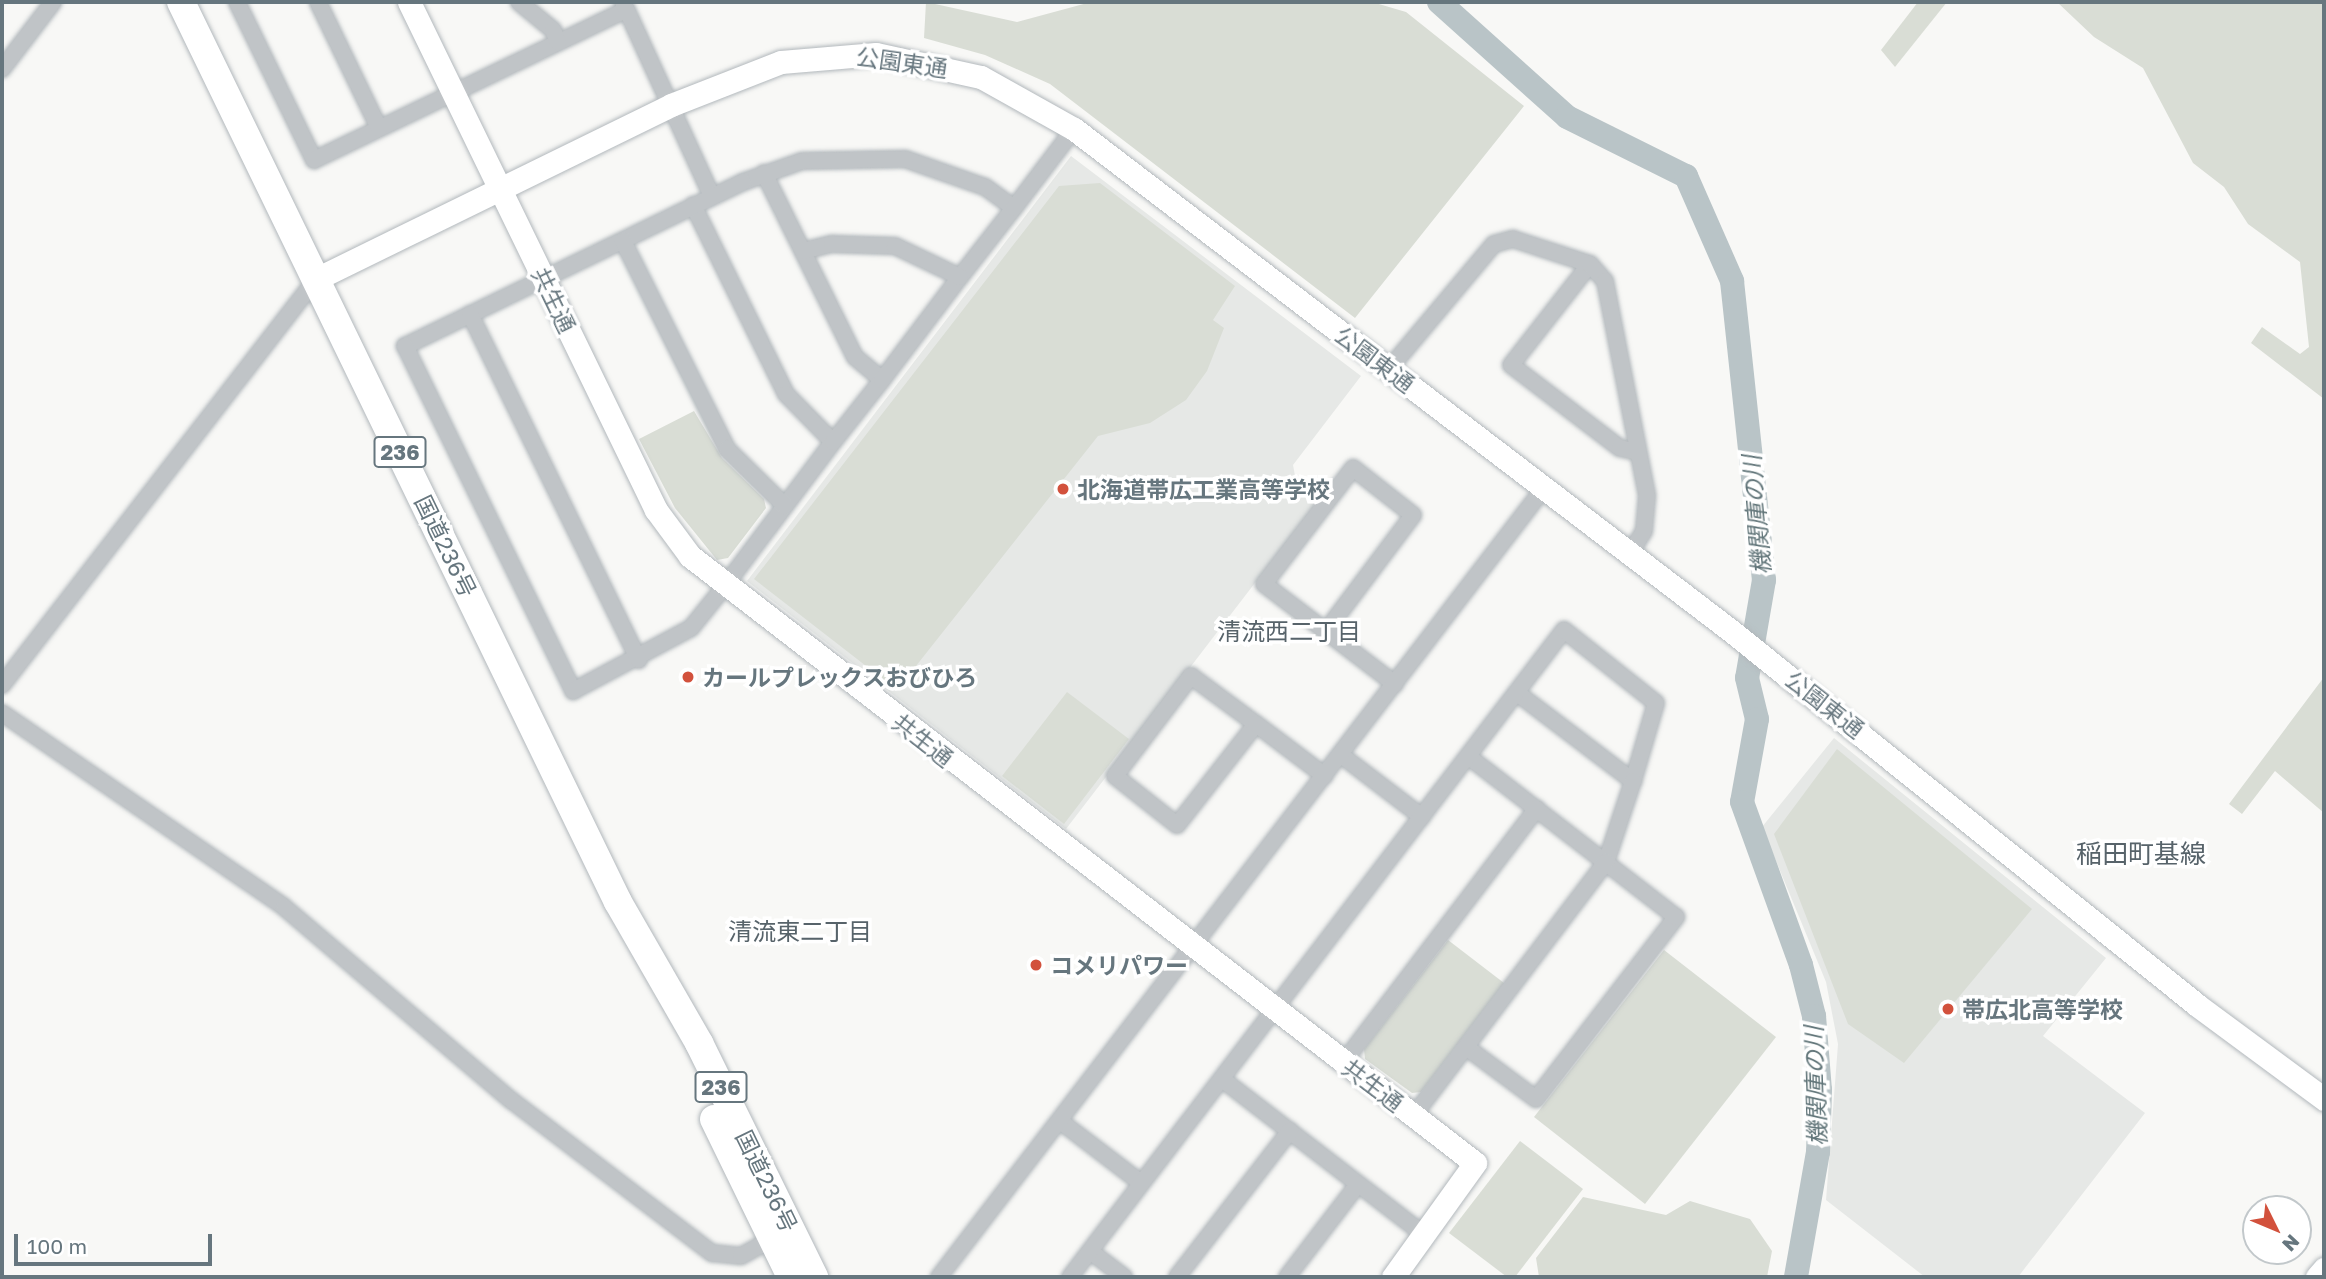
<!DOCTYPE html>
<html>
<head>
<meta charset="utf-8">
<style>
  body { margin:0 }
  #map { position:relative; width:2326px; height:1279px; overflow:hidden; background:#f8f8f6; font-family:"Golos Text","Noto Sans JP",sans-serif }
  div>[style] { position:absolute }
  .built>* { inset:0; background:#e6e8e6 }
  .green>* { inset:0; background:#d9ddd5 }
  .river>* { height:24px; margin:-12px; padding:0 12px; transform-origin:12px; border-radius:12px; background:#b9c4c7 }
  .roads { filter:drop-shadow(0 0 2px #b2b8bc) drop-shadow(0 0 2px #b2b8bc) }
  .street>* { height:16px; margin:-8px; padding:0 8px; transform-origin:8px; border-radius:8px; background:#c0c4c7 }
  .secondary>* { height:23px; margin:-11.5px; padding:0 11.5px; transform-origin:11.5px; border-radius:11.5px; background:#fff }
  .highway>* { height:28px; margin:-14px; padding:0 14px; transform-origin:14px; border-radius:14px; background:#fff }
  .dots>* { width:19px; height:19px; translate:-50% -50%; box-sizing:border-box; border:4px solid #fff; border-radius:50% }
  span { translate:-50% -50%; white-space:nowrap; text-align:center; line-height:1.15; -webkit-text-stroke:7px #fff; paint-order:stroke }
  .shield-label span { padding:2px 5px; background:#fff; border:2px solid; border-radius:5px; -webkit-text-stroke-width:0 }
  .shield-label { font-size:21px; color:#66767e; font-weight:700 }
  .street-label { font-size:23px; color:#66767e }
  .poi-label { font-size:23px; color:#66767e; font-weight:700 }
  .left { translate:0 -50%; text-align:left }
  .water-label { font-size:24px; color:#607478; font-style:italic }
  .neighbourhood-label { font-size:24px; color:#57636a }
  .quarter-label { font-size:26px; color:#57636a }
  .frame { position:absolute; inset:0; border:4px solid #66767e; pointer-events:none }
  .north { position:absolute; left:2242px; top:1195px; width:70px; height:70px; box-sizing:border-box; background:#fff; border:2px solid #c2c8cb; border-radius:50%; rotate:133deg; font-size:19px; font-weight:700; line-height:28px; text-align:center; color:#66767e }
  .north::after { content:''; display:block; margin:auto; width:24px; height:32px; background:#d2513c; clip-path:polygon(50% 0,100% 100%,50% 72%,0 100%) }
  .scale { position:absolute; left:14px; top:1234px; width:198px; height:32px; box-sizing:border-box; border:4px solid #66767e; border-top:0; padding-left:9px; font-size:21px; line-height:24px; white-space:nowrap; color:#66767e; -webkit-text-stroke:5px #fff; paint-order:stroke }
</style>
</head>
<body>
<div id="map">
  <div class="built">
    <div style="clip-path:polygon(1071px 156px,1361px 376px,1293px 465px,1296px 481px,1321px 497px,1066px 829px,747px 581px)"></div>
    <div style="clip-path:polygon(1834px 738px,2106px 958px,2043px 1036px,2145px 1113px,2018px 1277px,1925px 1277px,1826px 1200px,1838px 1044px,1826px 982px,1762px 827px)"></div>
  </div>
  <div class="green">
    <div style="clip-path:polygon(926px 2px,1017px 22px,1091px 2px,1372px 2px,1406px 12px,1524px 106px,1355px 318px,1050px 84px,985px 55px,924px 38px)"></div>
    <div style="clip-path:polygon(1918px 2px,1947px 2px,1895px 67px,1881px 50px)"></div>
    <div style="clip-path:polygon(2057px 2px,2324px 2px,2324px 399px,2251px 343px,2262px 327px,2300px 354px,2309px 347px,2300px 262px,2248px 224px,2224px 187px,2193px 163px,2143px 68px,2094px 37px)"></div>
    <div style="clip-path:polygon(1100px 183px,1235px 286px,1213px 320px,1224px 328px,1207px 371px,1186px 400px,1150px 423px,1098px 436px,897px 690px,754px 579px,1059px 186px)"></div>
    <div style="clip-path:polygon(694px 411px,722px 458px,764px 499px,766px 508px,728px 558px,717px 560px,675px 508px,639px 439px)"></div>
    <div style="clip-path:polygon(2324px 677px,2324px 813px,2275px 771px,2242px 814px,2229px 804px)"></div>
    <div style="clip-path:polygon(1067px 692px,1129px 739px,1064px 824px,1002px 776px)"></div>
    <div style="clip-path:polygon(1837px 749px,2032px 909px,1904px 1063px,1848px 1024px,1774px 834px)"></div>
    <div style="clip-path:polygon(1448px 940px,1504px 983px,1421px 1092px,1412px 1093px,1365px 1059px,1364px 1049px)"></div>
    <div style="clip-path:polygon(1664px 950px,1776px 1037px,1645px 1204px,1534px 1117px)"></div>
    <div style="clip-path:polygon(1520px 1141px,1583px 1189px,1515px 1277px,1507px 1277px,1449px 1233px)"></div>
    <div style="clip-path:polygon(1583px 1197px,1666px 1215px,1690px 1201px,1750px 1219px,1772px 1251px,1767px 1277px,1539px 1277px,1536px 1258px)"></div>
  </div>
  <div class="river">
    <div style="left:1439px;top:2px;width:172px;rotate:41.9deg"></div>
    <div style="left:1567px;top:117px;width:133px;rotate:26.4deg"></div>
    <div style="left:1686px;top:176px;width:115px;rotate:66.3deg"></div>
    <div style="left:1732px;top:281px;width:301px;rotate:83.9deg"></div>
    <div style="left:1764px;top:580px;width:99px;rotate:99.8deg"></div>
    <div style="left:1747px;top:678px;width:42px;rotate:76.3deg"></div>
    <div style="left:1757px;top:719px;width:84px;rotate:100.2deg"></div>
    <div style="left:1742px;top:802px;width:173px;rotate:70.1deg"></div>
    <div style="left:1801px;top:965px;width:53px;rotate:75.7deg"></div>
    <div style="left:1814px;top:1016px;width:74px;rotate:85.4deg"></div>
    <div style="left:1820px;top:1090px;width:62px;rotate:91.8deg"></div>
    <div style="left:1818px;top:1152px;width:127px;rotate:100deg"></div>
  </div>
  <div class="roads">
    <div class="street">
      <div style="left:237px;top:2px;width:176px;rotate:64deg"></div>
      <div style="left:314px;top:160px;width:345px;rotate:-25.7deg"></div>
      <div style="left:318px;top:2px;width:140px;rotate:64.2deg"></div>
      <div style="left:519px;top:2px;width:44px;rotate:39.5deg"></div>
      <div style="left:553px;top:30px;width:13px;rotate:67deg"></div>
      <div style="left:623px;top:2px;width:213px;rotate:65.4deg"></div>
      <div style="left:2px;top:69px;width:84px;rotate:-52.7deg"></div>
      <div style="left:764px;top:173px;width:205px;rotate:63.7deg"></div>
      <div style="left:855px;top:357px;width:35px;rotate:40deg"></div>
      <div style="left:693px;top:205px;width:211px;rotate:63.8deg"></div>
      <div style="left:786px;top:394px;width:67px;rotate:45.6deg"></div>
      <div style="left:1014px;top:208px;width:36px;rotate:-144deg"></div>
      <div style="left:985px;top:187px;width:85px;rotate:-160.7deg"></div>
      <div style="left:905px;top:159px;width:103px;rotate:178.9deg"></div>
      <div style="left:802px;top:161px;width:63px;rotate:160.4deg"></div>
      <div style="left:743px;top:182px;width:376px;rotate:154.1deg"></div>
      <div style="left:405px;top:346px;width:384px;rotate:64deg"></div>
      <div style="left:573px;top:691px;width:134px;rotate:-28.1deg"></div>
      <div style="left:691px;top:628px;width:53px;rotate:-51.2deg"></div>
      <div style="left:724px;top:587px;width:181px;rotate:-53.1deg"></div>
      <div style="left:833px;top:442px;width:79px;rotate:-51.7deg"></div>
      <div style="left:882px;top:380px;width:129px;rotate:-52.9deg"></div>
      <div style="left:960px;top:277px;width:88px;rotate:-52deg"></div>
      <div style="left:1014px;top:208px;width:99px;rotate:-52.8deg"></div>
      <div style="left:623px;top:241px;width:233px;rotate:63.4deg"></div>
      <div style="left:727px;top:449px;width:81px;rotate:44.5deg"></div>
      <div style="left:803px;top:251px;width:30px;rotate:-14deg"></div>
      <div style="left:832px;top:244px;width:63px;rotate:1.8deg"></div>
      <div style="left:895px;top:246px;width:72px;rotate:25.5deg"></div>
      <div style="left:1590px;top:264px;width:128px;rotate:128deg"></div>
      <div style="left:1511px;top:365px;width:137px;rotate:37.3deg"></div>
      <div style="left:1620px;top:448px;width:17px;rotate:13deg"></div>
      <div style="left:470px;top:314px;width:385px;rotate:64deg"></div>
      <div style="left:1389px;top:369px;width:163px;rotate:-50deg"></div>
      <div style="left:1494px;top:244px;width:20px;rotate:-15deg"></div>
      <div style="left:1513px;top:239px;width:81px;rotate:18deg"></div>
      <div style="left:1590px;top:264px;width:23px;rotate:49deg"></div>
      <div style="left:1605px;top:281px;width:219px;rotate:78.9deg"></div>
      <div style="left:1647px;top:496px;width:35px;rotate:95deg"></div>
      <div style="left:1644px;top:531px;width:26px;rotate:122deg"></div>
      <div style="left:1326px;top:631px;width:145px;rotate:-53.1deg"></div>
      <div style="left:1413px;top:515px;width:76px;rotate:-141.9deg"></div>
      <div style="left:1353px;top:468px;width:146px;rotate:127.5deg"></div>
      <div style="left:1264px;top:584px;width:165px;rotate:37.4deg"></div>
      <div style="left:2px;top:685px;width:513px;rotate:-52.28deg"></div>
      <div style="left:1517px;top:693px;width:146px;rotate:37.2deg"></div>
      <div style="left:2px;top:713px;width:342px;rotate:34.5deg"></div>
      <div style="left:284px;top:907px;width:298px;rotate:40.4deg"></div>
      <div style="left:511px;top:1100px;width:253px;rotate:37.3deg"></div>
      <div style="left:712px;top:1253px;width:29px;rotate:6deg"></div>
      <div style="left:741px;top:1256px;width:43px;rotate:-28.9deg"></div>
      <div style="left:1256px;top:724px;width:128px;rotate:128deg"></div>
      <div style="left:1177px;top:825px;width:79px;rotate:-141.7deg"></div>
      <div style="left:1115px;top:776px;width:126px;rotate:-52.8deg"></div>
      <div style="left:1191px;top:676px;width:81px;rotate:36.4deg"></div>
      <div style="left:1256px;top:724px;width:86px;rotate:37deg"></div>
      <div style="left:1341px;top:755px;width:102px;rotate:37.4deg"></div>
      <div style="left:1466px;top:1047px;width:87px;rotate:36.6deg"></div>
      <div style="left:1536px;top:1099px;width:230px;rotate:-52.4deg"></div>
      <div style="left:1676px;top:917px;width:262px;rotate:-142.3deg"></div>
      <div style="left:1343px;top:1063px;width:320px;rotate:-52.7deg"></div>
      <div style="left:1222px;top:1079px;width:254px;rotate:37.6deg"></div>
      <div style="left:1060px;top:1121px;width:102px;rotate:37.4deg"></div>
      <div style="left:1090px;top:1251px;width:43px;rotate:37.4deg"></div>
      <div style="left:939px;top:1277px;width:994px;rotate:-52.52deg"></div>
      <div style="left:1070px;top:1277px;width:814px;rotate:-52.64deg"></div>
      <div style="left:1564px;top:630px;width:117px;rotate:38.4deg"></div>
      <div style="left:1656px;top:703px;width:81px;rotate:106.4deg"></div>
      <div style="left:1633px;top:781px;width:85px;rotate:108.4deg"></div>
      <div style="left:1606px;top:862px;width:319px;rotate:127.2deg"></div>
      <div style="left:1177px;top:1277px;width:185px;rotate:-52.3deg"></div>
      <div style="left:1287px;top:1277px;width:117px;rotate:-52.6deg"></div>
    </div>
    <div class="secondary">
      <div style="left:409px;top:2px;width:565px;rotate:64.07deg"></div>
      <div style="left:656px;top:510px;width:57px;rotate:53.5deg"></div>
      <div style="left:690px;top:556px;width:992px;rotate:37.71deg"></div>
      <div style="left:1475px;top:1163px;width:140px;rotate:125.7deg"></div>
      <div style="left:316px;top:279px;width:395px;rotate:-26.1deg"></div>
      <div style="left:671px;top:105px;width:118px;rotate:-21.4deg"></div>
      <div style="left:781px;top:62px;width:95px;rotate:-4.8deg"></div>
      <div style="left:876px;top:54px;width:107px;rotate:12.4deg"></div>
      <div style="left:981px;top:77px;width:107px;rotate:29.2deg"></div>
      <div style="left:1074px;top:129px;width:825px;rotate:37.37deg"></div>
      <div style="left:1730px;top:630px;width:599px;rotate:38.76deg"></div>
      <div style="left:2197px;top:1005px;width:158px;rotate:36.5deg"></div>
      <div style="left:2317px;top:1277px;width:11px;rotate:-49deg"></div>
    </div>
    <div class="highway">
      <div style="left:181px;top:2px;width:1000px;rotate:64.1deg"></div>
      <div style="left:618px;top:902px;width:163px;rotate:60.1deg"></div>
      <div style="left:699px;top:1043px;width:261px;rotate:63.8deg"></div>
      <div style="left:714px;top:1119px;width:176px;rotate:64deg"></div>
    </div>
  </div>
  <div class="dots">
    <div style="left:1063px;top:489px;background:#d2513c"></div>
    <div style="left:688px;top:677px;background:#d2513c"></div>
    <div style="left:1036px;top:965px;background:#d2513c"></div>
    <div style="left:1948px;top:1009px;background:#d2513c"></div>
  </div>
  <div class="shield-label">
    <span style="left:400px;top:452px">236</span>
    <span style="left:721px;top:1087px">236</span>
  </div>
  <div class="street-label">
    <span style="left:902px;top:62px;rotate:8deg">公園東通</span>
    <span style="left:554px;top:300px;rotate:64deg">共生通</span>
    <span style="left:1375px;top:359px;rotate:37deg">公園東通</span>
    <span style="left:446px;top:546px;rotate:64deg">国道236号</span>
    <span style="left:1825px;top:704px;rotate:38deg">公園東通</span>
    <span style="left:923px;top:740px;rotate:38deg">共生通</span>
    <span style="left:1373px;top:1085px;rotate:37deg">共生通</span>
    <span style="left:767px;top:1181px;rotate:64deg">国道236号</span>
  </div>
  <div class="poi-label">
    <span class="left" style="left:1077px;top:489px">北海道帯広工業高等学校</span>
    <span class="left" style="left:702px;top:677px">カールプレックスおびひろ</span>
    <span class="left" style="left:1050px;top:965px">コメリパワー</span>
    <span class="left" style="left:1962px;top:1009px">帯広北高等学校</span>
  </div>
  <div class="water-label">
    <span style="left:1756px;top:515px;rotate:-95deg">機関庫の川</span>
    <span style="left:1815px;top:1086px;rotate:-92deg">機関庫の川</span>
  </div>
  <div class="neighbourhood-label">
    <span style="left:1289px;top:631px">清流西二丁目</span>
    <span style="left:800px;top:931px">清流東二丁目</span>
  </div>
  <div class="quarter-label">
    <span style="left:2141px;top:854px">稲田町基線</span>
  </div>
  <div class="frame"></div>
  <div class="north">N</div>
  <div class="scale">100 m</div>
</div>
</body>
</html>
